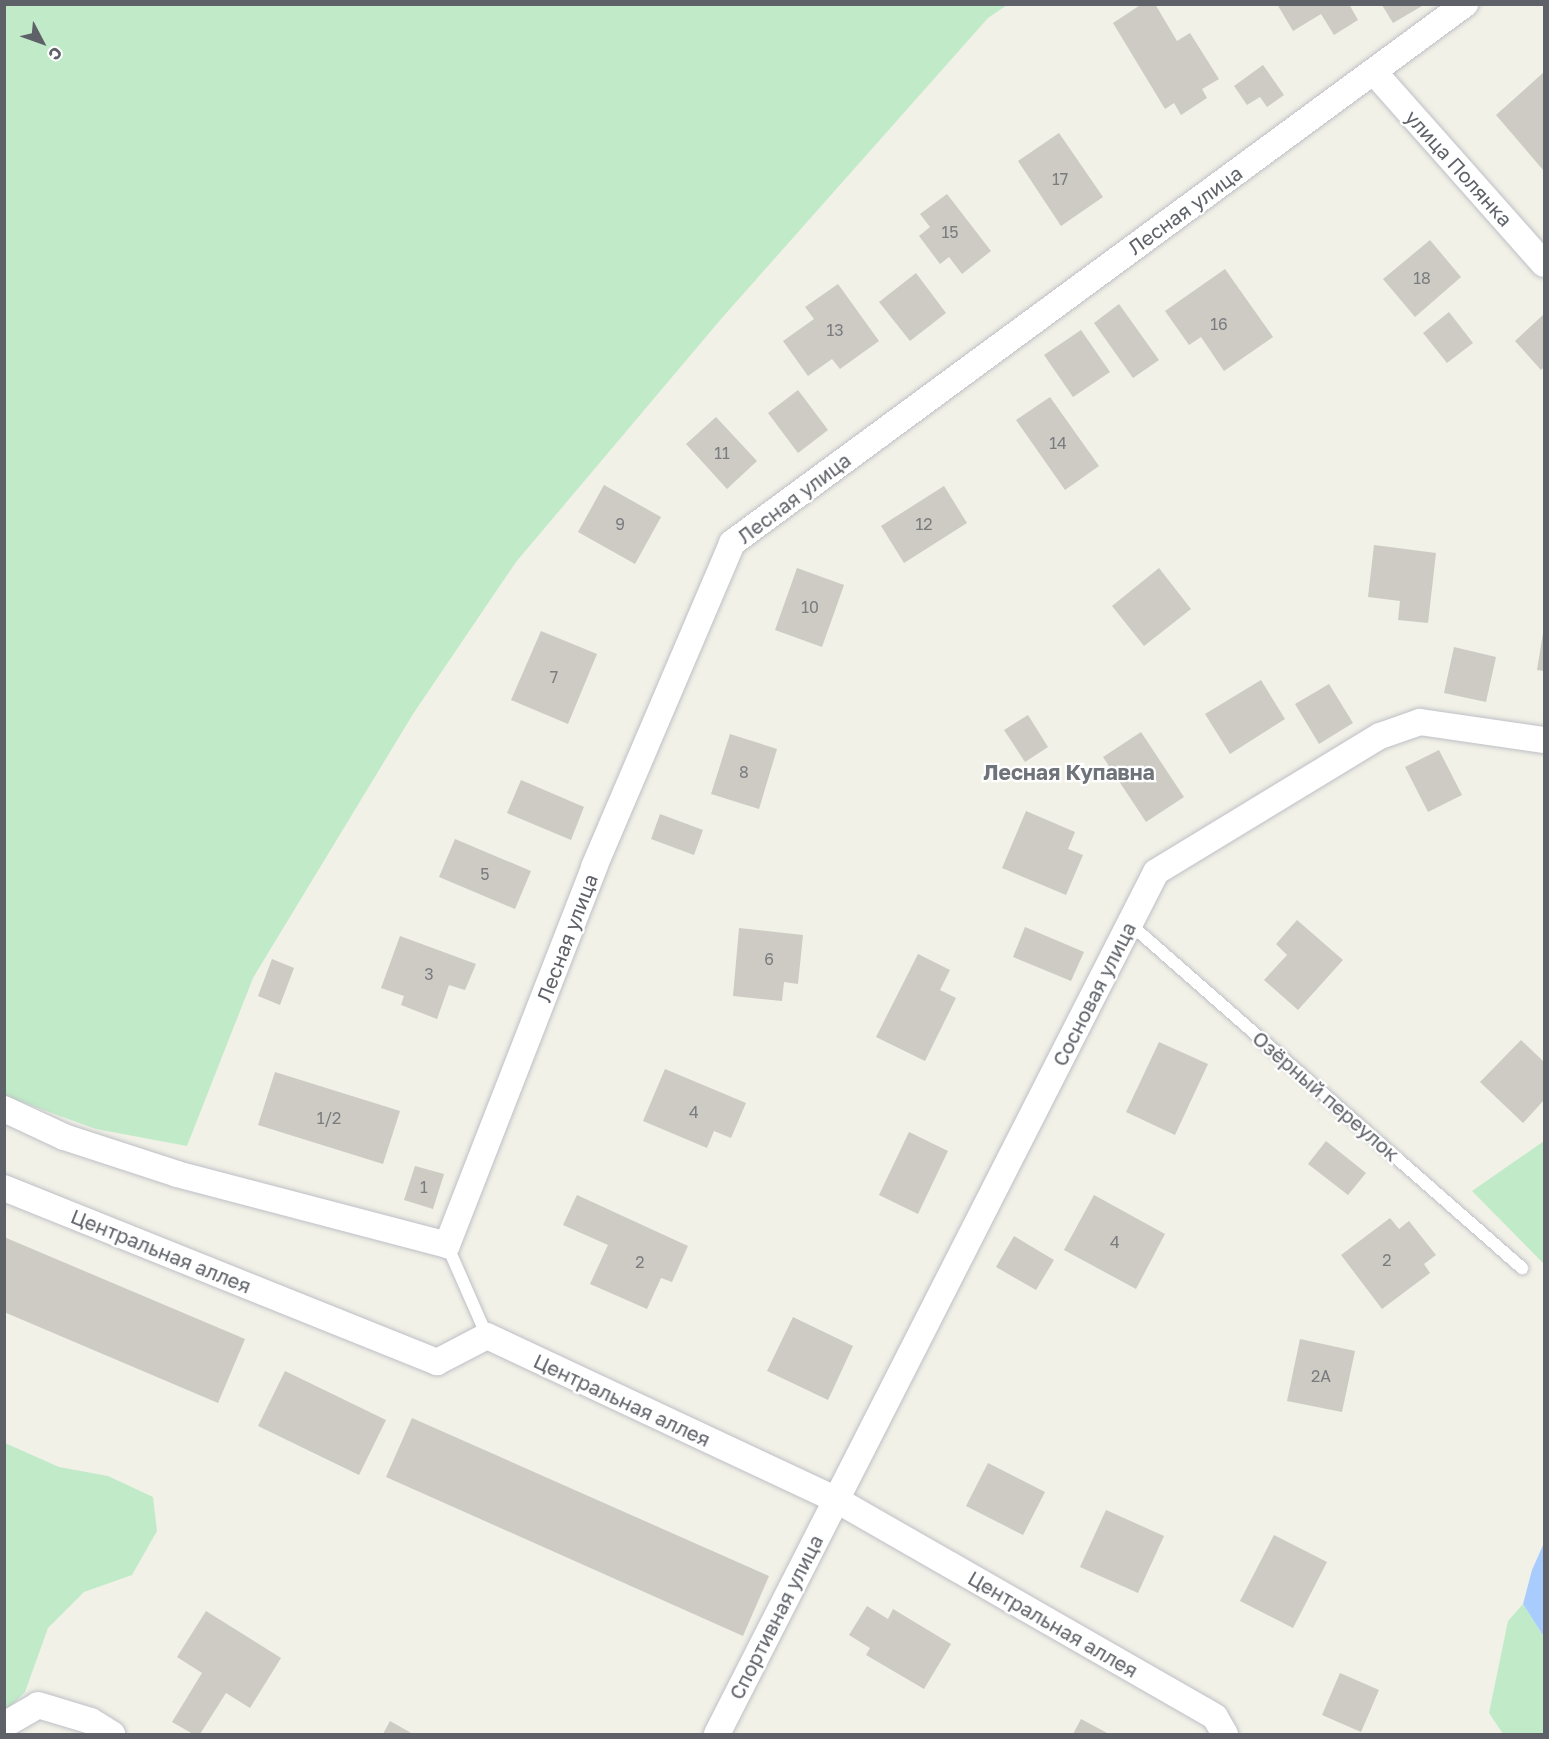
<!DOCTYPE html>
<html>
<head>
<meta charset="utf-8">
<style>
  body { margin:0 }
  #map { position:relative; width:1549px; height:1739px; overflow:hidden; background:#f1f1e7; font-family:"Golos Text",sans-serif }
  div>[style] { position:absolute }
  .green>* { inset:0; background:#c1ebc8 }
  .water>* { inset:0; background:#a9ccff }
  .building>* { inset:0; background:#cdcbc4 }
  .roads { filter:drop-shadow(0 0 2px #bebfc6) drop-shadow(0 0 2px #bebfc6) }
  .service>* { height:12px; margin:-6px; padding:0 6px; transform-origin:6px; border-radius:6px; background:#fff }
  .minor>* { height:26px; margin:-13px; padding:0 13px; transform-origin:13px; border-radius:13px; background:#fff }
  span { translate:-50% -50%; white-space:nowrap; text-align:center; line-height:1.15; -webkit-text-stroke:4.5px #fff; paint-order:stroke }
  .number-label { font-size:16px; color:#7a7c7f }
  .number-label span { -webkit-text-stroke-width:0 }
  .street-label { font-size:20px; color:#5e6168 }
  .neighbourhood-label { font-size:21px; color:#6f737a; font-weight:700 }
  .frame { position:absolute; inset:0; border:6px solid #5e6168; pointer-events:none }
  .north { position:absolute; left:12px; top:12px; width:60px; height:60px; -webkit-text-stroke:4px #fff; paint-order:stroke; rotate:131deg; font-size:16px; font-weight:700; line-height:24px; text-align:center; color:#5e6168 }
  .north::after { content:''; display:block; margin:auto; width:21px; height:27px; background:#5e6168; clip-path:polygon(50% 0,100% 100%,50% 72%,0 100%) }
</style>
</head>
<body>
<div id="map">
  <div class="green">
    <div style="clip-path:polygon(4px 5px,1007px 5px,988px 18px,721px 319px,516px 562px,413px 714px,253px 978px,187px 1146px,96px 1129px,5px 1096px)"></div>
    <div style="clip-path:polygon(1544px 1141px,1544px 1264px,1472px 1191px)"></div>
    <div style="clip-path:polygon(5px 1443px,59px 1467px,108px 1476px,153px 1497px,157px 1531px,132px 1575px,84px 1592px,48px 1628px,25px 1692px,5px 1712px)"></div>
    <div style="clip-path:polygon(1523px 1604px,1544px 1637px,1544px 1734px,1503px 1734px,1489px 1713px,1508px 1621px)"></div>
  </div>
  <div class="water">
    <div style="clip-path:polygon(1544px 1543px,1544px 1637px,1523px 1604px,1532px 1570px)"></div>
  </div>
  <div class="building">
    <div style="clip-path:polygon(1142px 4px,1155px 4px,1177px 41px,1190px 33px,1219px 79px,1202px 89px,1207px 98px,1181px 115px,1174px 103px,1165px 109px,1113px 23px)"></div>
    <div style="clip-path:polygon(1277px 4px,1349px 4px,1358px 20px,1334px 35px,1321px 14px,1293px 31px)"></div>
    <div style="clip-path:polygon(1382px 5px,1421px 5px,1422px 6px,1393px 23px)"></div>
    <div style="clip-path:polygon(1263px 65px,1284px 95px,1267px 107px,1260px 97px,1247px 105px,1234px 86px)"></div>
    <div style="clip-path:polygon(1544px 72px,1544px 171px,1496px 115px)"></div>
    <div style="clip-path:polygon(1059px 133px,1103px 197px,1061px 226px,1018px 161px)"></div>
    <div style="clip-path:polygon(947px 194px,991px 251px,962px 274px,949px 257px,940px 264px,919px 236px,930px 227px,920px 214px)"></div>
    <div style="clip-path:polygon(1430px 240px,1461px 277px,1415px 317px,1383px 279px)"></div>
    <div style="clip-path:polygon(1225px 269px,1273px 337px,1224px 371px,1201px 337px,1189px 345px,1165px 311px)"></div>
    <div style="clip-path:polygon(916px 273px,946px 313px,910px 341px,879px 302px)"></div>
    <div style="clip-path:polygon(838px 284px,879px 341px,840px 369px,832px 359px,808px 376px,783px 341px,814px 319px,805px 307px)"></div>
    <div style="clip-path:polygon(1119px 304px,1159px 360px,1133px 378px,1094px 323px)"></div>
    <div style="clip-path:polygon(1449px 312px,1473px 343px,1447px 363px,1423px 333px)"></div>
    <div style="clip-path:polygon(1544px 314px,1544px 367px,1541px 370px,1515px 341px)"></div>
    <div style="clip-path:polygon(1081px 330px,1110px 372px,1073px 397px,1044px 355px)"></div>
    <div style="clip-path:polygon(798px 390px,828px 430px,798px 453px,768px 413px)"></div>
    <div style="clip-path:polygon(1050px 397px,1099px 466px,1065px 490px,1016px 420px)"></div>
    <div style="clip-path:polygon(716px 417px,757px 461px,727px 489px,686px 444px)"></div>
    <div style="clip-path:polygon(604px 485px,661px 517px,635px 564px,578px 532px)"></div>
    <div style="clip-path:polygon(944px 486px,967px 523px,904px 563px,881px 526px)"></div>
    <div style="clip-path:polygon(1374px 545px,1436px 553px,1428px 623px,1398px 620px,1400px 601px,1368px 597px)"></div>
    <div style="clip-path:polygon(797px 568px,844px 585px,822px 647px,775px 630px)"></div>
    <div style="clip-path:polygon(1159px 568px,1191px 609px,1144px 646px,1112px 606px)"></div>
    <div style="clip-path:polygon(541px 631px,597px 654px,568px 724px,511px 700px)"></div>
    <div style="clip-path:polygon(1543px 633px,1544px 634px,1544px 671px,1537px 670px)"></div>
    <div style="clip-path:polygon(1454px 647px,1496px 657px,1486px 702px,1444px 693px)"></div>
    <div style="clip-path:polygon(1261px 680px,1285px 719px,1230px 754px,1205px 714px)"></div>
    <div style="clip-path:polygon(1329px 684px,1353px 723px,1319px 744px,1295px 704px)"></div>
    <div style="clip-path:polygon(1028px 715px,1048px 747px,1025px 762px,1004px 730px)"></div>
    <div style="clip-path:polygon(1141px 732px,1184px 797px,1146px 822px,1103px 757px)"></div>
    <div style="clip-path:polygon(730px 734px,777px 749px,759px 809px,711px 794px)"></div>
    <div style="clip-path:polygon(1439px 750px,1462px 795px,1428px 812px,1405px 767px)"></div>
    <div style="clip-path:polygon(521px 780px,584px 807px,571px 840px,507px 813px)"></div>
    <div style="clip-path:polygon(1026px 811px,1075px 832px,1068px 849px,1083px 855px,1066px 895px,1002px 868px)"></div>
    <div style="clip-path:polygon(660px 814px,703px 830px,694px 855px,651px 839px)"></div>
    <div style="clip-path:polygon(455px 839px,531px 871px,515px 909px,439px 877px)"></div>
    <div style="clip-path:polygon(1297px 920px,1343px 960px,1298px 1010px,1264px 980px,1287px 955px,1276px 944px)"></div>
    <div style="clip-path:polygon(1025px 927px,1084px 952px,1071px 981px,1013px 957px)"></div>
    <div style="clip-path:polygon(739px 928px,803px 935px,798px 984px,784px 982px,782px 1001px,733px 996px)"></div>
    <div style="clip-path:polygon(400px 936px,476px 964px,465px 990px,449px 985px,437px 1019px,401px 1005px,404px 996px,381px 988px)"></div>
    <div style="clip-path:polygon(918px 954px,950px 970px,940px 990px,956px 998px,925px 1061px,876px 1037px)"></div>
    <div style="clip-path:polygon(272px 959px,294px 968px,280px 1005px,258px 996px)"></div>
    <div style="clip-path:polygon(1521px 1040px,1544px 1062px,1544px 1100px,1523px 1123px,1480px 1082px)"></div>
    <div style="clip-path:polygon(1159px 1042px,1208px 1064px,1175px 1135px,1126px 1112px)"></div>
    <div style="clip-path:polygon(665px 1069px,746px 1103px,731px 1138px,714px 1131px,707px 1148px,643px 1121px)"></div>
    <div style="clip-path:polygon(275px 1072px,400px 1111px,383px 1164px,258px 1125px)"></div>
    <div style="clip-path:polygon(909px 1132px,948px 1151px,918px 1214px,879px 1195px)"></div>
    <div style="clip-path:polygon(1326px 1141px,1366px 1173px,1348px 1195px,1308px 1164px)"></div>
    <div style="clip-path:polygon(415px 1166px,444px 1174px,433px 1209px,404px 1200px)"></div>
    <div style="clip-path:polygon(577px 1195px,688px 1246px,672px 1282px,661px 1278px,647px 1309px,590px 1284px,608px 1245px,563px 1225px)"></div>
    <div style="clip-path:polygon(1094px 1195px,1165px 1234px,1136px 1289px,1064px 1250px)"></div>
    <div style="clip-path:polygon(1390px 1218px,1399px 1229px,1409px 1221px,1436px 1255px,1424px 1264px,1430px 1273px,1382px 1309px,1341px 1255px)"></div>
    <div style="clip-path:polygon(1014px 1236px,1054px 1260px,1036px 1290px,996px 1267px)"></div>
    <div style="clip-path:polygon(4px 1237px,245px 1339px,218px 1403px,4px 1312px)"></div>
    <div style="clip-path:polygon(793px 1317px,853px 1346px,828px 1400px,767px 1371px)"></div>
    <div style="clip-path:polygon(1300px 1339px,1355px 1351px,1342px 1412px,1287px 1401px)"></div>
    <div style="clip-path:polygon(285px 1371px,386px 1420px,359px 1475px,258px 1426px)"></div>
    <div style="clip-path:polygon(412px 1418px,769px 1576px,743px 1636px,386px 1477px)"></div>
    <div style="clip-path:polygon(988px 1463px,1045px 1492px,1023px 1535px,966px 1506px)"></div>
    <div style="clip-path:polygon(1106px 1510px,1164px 1536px,1138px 1593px,1080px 1567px)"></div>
    <div style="clip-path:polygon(1274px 1535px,1327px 1562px,1293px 1628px,1240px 1601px)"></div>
    <div style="clip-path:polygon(867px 1606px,888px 1619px,893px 1609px,951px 1644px,924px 1689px,866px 1655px,870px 1648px,849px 1635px)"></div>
    <div style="clip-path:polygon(206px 1611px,281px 1658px,250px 1708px,226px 1693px,200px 1734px,193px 1734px,172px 1722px,202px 1673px,177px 1657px)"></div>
    <div style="clip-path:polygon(1340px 1673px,1379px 1690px,1361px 1732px,1322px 1715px)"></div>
    <div style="clip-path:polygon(1081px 1719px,1109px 1734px,1073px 1734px)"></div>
    <div style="clip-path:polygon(390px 1721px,413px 1734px,383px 1734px)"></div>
  </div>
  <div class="roads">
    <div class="service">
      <div style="left:1130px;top:924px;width:522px;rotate:41.27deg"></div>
      <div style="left:447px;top:1245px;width:99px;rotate:66.3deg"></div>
    </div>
    <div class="minor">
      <div style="left:1374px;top:72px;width:256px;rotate:48.5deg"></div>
      <div style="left:4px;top:1109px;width:66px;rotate:25deg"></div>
      <div style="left:64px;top:1137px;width:119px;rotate:18.1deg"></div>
      <div style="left:177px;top:1174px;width:279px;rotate:14.7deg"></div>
      <div style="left:447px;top:1245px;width:406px;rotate:-68.7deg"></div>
      <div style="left:594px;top:867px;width:352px;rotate:-66.9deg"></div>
      <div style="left:732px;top:543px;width:910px;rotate:-36.33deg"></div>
      <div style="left:4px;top:1188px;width:467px;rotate:21.9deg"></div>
      <div style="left:437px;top:1362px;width:56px;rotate:-27.5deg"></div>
      <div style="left:487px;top:1336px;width:384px;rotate:25.1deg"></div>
      <div style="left:835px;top:1499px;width:438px;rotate:29.8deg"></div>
      <div style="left:1215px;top:1717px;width:20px;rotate:60deg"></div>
      <div style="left:4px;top:1725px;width:39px;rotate:-30deg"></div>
      <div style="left:38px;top:1705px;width:55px;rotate:16.8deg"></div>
      <div style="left:91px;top:1721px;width:25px;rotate:32deg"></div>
      <div style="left:717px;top:1734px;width:967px;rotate:-63.01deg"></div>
      <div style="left:1156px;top:872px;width:262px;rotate:-31.3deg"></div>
      <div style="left:1380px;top:736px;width:42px;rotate:-19.3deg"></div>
      <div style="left:1420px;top:722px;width:125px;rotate:8.3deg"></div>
    </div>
  </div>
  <div class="number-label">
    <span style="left:1060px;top:179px">17</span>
    <span style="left:950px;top:232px">15</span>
    <span style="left:1422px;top:278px">18</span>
    <span style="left:1219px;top:324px">16</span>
    <span style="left:835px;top:330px">13</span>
    <span style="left:1058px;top:443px">14</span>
    <span style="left:722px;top:453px">11</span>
    <span style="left:620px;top:524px">9</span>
    <span style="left:924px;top:524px">12</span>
    <span style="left:810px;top:607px">10</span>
    <span style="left:554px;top:677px">7</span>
    <span style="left:744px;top:772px">8</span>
    <span style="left:485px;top:874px">5</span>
    <span style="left:769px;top:959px">6</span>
    <span style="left:429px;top:974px">3</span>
    <span style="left:694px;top:1112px">4</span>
    <span style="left:329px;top:1118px">1/2</span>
    <span style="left:424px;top:1187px">1</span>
    <span style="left:1115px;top:1242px">4</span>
    <span style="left:1387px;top:1260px">2</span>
    <span style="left:640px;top:1262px">2</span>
    <span style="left:1321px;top:1376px">2А</span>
  </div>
  <div class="street-label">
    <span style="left:1459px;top:168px;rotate:48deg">улица Полянка</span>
    <span style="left:1185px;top:210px;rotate:-36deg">Лесная улица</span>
    <span style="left:794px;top:498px;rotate:-37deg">Лесная улица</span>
    <span style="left:567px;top:938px;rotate:-69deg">Лесная улица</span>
    <span style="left:1094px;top:994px;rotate:-63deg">Сосновая улица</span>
    <span style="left:1326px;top:1096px;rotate:41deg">Озёрный переулок</span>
    <span style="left:161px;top:1251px;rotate:22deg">Центральная аллея</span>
    <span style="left:622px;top:1400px;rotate:25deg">Центральная аллея</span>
    <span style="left:776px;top:1617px;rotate:-63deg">Спортивная улица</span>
    <span style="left:1053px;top:1624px;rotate:30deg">Центральная аллея</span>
  </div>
  <div class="neighbourhood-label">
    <span style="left:1069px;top:772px">Лесная Купавна</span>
  </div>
  <div class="frame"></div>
  <div class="north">С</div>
</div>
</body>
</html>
